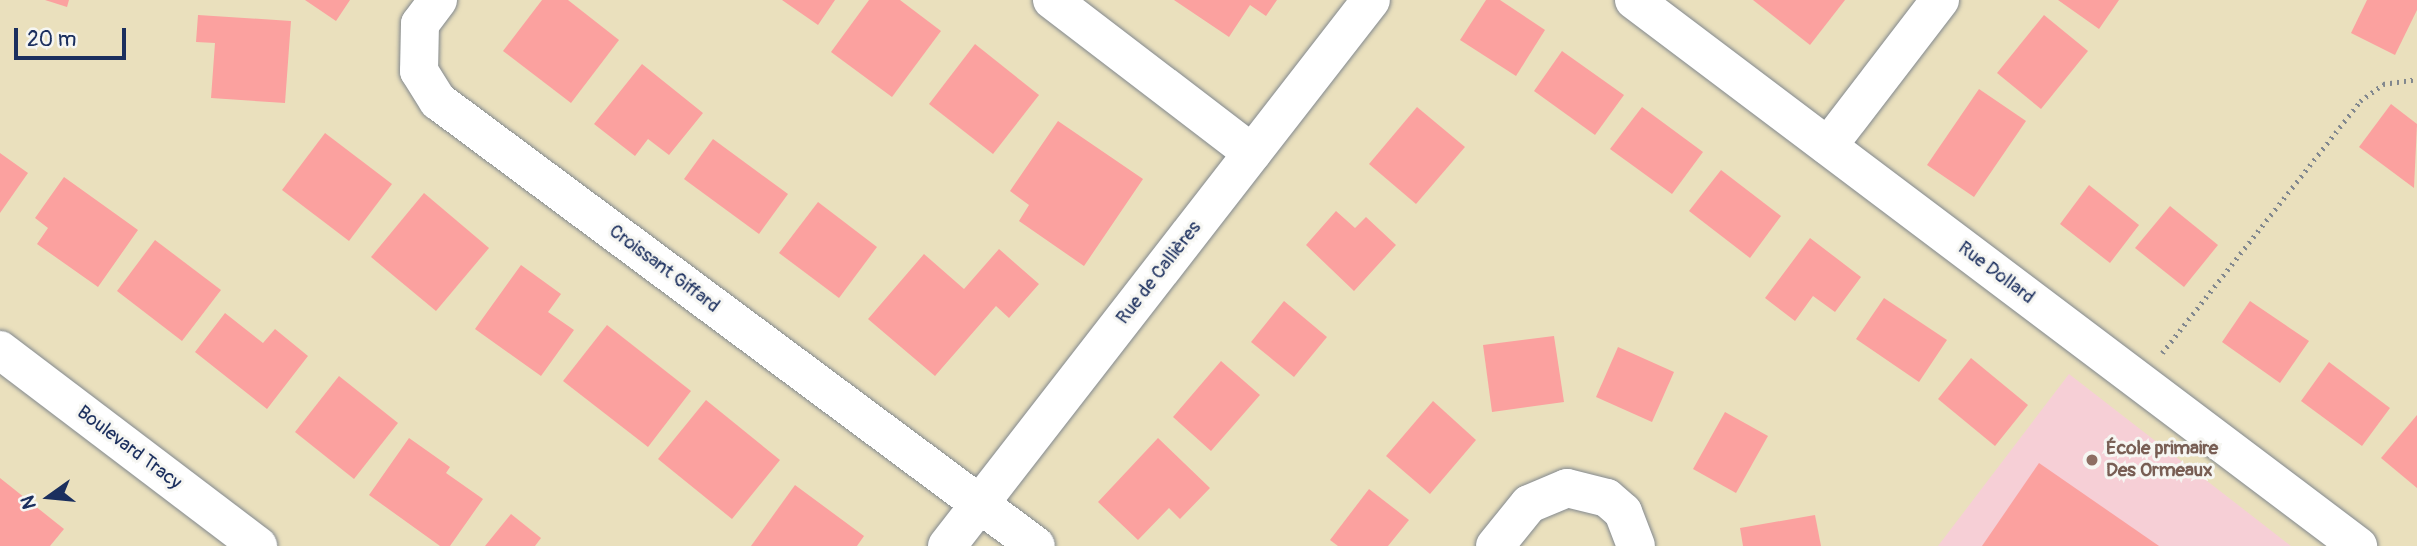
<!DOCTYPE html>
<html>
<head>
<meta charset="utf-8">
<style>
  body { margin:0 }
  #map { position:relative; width:2417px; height:546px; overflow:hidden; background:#eae0bd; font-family:Pangolin,sans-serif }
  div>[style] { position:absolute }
  .built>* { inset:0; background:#f6cfd6 }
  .building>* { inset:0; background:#fba19f }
  .path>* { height:4.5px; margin-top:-2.25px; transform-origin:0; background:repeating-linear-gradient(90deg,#82888e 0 2px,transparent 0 7px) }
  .roads { filter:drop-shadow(0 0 2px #82888e) drop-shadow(0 0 2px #82888e) }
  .minor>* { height:38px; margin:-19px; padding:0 19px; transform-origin:19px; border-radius:19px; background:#fff }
  .dots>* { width:19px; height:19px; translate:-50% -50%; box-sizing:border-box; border:4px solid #f6f6f2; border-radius:50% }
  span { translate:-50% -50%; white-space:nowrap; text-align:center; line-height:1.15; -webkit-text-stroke:6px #f6f6f2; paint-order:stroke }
  .street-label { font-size:19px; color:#1b2f5e }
  .education-label { font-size:19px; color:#785e54; font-weight:700 }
  .left { translate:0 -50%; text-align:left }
  .north { position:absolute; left:14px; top:462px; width:70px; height:70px; -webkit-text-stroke:5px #f6f6f2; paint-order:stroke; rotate:255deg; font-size:19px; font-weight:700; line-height:28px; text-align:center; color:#1b2f5e }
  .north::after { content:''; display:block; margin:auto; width:24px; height:32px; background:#1b2f5e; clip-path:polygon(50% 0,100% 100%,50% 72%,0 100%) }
  .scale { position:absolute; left:14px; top:28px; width:112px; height:32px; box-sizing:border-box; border:4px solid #1b2f5e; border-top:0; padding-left:9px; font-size:21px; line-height:24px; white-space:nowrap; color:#1b2f5e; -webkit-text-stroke:5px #f6f6f2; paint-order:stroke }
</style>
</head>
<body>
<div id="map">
  <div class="built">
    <div style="clip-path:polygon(2069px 374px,2291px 546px,1938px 546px)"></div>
  </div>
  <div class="building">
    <div style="clip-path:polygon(45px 0,69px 0,67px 7px)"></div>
    <div style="clip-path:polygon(305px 0,350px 0,336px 21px)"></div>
    <div style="clip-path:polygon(542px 0,568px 0,619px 40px,571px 103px,503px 51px)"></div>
    <div style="clip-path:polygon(782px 0,835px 0,818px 25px)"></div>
    <div style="clip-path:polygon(869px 0,900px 0,941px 31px,892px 97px,831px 52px)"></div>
    <div style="clip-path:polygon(1174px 0,1277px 0,1266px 16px,1250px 5px,1229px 37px)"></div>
    <div style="clip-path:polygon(1486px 0,1500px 0,1545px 30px,1516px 76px,1460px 40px)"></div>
    <div style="clip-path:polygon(1753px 0,1845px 0,1810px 45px)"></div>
    <div style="clip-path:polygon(2058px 0,2119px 0,2099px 29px)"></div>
    <div style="clip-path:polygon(2367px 0,2417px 0,2417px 10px,2395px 55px,2351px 33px)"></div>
    <div style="clip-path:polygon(198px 15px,291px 21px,285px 103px,211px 98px,215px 43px,196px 42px)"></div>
    <div style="clip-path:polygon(2044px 15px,2088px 51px,2041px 109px,1997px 73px)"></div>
    <div style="clip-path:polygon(975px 44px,1039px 95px,993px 154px,929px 104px)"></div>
    <div style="clip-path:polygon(1562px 51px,1624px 95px,1595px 135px,1534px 91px)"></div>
    <div style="clip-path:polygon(642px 64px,703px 113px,669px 155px,648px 139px,635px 156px,594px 124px)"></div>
    <div style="clip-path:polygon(1979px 89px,2026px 121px,1974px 197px,1927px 165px)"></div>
    <div style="clip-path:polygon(2391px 104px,2417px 124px,2414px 188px,2359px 147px)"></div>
    <div style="clip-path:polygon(1417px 107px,1465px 147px,1416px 204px,1369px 164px)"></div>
    <div style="clip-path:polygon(1642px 107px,1703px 152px,1672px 194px,1610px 149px)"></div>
    <div style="clip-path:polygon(1058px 121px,1143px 179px,1084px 266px,1019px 221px,1029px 205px,1010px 191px)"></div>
    <div style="clip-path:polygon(325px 133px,392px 184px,349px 241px,282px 190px)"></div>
    <div style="clip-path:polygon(713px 139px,788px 194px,759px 234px,684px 179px)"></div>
    <div style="clip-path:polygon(0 153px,28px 173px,0 213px)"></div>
    <div style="clip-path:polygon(1721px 170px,1781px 216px,1750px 258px,1689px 211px)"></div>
    <div style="clip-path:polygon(64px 177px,138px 230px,98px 287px,37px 244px,48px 228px,35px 218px)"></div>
    <div style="clip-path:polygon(2089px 185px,2139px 225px,2110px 263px,2060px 224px)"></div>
    <div style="clip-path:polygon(424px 193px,489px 248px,436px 311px,371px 257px)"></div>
    <div style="clip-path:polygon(818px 202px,877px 247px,839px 298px,779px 253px)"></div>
    <div style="clip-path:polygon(2170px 206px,2218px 245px,2184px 287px,2135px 248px)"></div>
    <div style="clip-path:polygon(1336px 211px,1355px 228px,1366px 217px,1396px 245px,1354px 291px,1306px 245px)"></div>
    <div style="clip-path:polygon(1810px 238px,1861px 277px,1835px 312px,1813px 296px,1795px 321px,1765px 298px)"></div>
    <div style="clip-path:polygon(155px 240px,221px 290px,182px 341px,117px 291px)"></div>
    <div style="clip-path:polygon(999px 249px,1039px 284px,1009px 318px,996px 306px,935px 376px,868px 319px,924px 254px,964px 289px)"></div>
    <div style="clip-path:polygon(521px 265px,561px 294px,548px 312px,574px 330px,541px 376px,475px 329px)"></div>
    <div style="clip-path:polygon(1884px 298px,1947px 340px,1919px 382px,1856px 339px)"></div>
    <div style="clip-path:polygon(1284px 301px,1327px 337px,1294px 377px,1251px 342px)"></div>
    <div style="clip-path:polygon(2250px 301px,2309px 341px,2280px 383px,2222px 342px)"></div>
    <div style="clip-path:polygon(225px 313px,263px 343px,275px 329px,308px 356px,267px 409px,195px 352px)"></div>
    <div style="clip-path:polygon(607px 325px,691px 391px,648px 447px,563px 381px)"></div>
    <div style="clip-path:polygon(1554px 336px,1564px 402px,1492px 412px,1483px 345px)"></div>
    <div style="clip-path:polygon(1618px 347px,1674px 372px,1652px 422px,1596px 397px)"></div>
    <div style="clip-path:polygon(1971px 358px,2028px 405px,1995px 446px,1938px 399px)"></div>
    <div style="clip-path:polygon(1221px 361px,1260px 395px,1211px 451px,1173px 417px)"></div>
    <div style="clip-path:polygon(2329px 362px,2390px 408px,2362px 446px,2301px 401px)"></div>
    <div style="clip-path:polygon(339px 376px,398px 423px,354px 479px,295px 432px)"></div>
    <div style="clip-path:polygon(706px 400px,780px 460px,732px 519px,658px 459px)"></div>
    <div style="clip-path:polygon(1433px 401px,1476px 440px,1430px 494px,1386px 456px)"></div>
    <div style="clip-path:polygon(1725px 412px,1768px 436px,1736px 493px,1693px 469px)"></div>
    <div style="clip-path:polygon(2417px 415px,2417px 488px,2381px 458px)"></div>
    <div style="clip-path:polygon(409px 438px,450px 467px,446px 473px,483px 499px,450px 546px,440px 546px,369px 495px)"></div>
    <div style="clip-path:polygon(1158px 438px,1210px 488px,1180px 519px,1169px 508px,1138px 540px,1098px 502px)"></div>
    <div style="clip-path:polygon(2039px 463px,2159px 546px,1982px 546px)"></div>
    <div style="clip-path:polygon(0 478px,64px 529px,50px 546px,0 546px)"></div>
    <div style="clip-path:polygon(795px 485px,864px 536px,857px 546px,751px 546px)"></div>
    <div style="clip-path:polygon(1369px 489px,1409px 520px,1388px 546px,1338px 546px,1330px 540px)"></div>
    <div style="clip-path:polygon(511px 514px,541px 538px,535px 546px,485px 546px)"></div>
    <div style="clip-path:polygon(1815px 515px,1821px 546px,1743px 546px,1740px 528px)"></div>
  </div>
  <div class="path">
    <div style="left:2162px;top:353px;width:320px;rotate:-51.8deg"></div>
    <div style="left:2360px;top:101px;width:29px;rotate:-36deg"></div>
    <div style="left:2383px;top:84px;width:34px;rotate:-8deg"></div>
  </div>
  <div class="roads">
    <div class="minor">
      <div style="left:438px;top:0;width:30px;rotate:127deg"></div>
      <div style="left:420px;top:24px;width:47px;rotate:91.2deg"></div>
      <div style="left:419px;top:71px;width:36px;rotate:58deg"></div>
      <div style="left:438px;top:101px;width:745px;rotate:36.65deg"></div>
      <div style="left:1052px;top:0;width:252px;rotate:37.4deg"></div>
      <div style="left:1634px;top:0;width:907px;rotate:37.02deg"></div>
      <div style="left:1828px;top:146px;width:184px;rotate:-52.5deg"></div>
      <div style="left:0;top:350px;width:324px;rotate:37.2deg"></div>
      <div style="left:947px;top:546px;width:691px;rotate:-52.17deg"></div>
      <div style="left:1495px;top:546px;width:54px;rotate:-51deg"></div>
      <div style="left:1529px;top:504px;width:41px;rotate:-22.8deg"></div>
      <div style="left:1567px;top:488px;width:41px;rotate:14deg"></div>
      <div style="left:1607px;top:498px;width:21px;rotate:41deg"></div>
      <div style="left:1623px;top:512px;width:36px;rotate:69deg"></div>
    </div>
  </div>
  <div class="dots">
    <div style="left:2092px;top:460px;background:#8d6e63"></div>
  </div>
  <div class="street-label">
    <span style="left:664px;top:269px;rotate:37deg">Croissant Giffard</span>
    <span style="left:1159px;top:273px;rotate:-52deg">Rue de Callières</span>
    <span style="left:1996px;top:273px;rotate:37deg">Rue Dollard</span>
    <span style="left:129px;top:448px;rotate:37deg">Boulevard Tracy</span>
  </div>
  <div class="education-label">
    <span class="left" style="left:2106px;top:460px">École primaire<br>Des Ormeaux</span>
  </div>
  <div class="north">N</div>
  <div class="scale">20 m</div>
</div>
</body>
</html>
